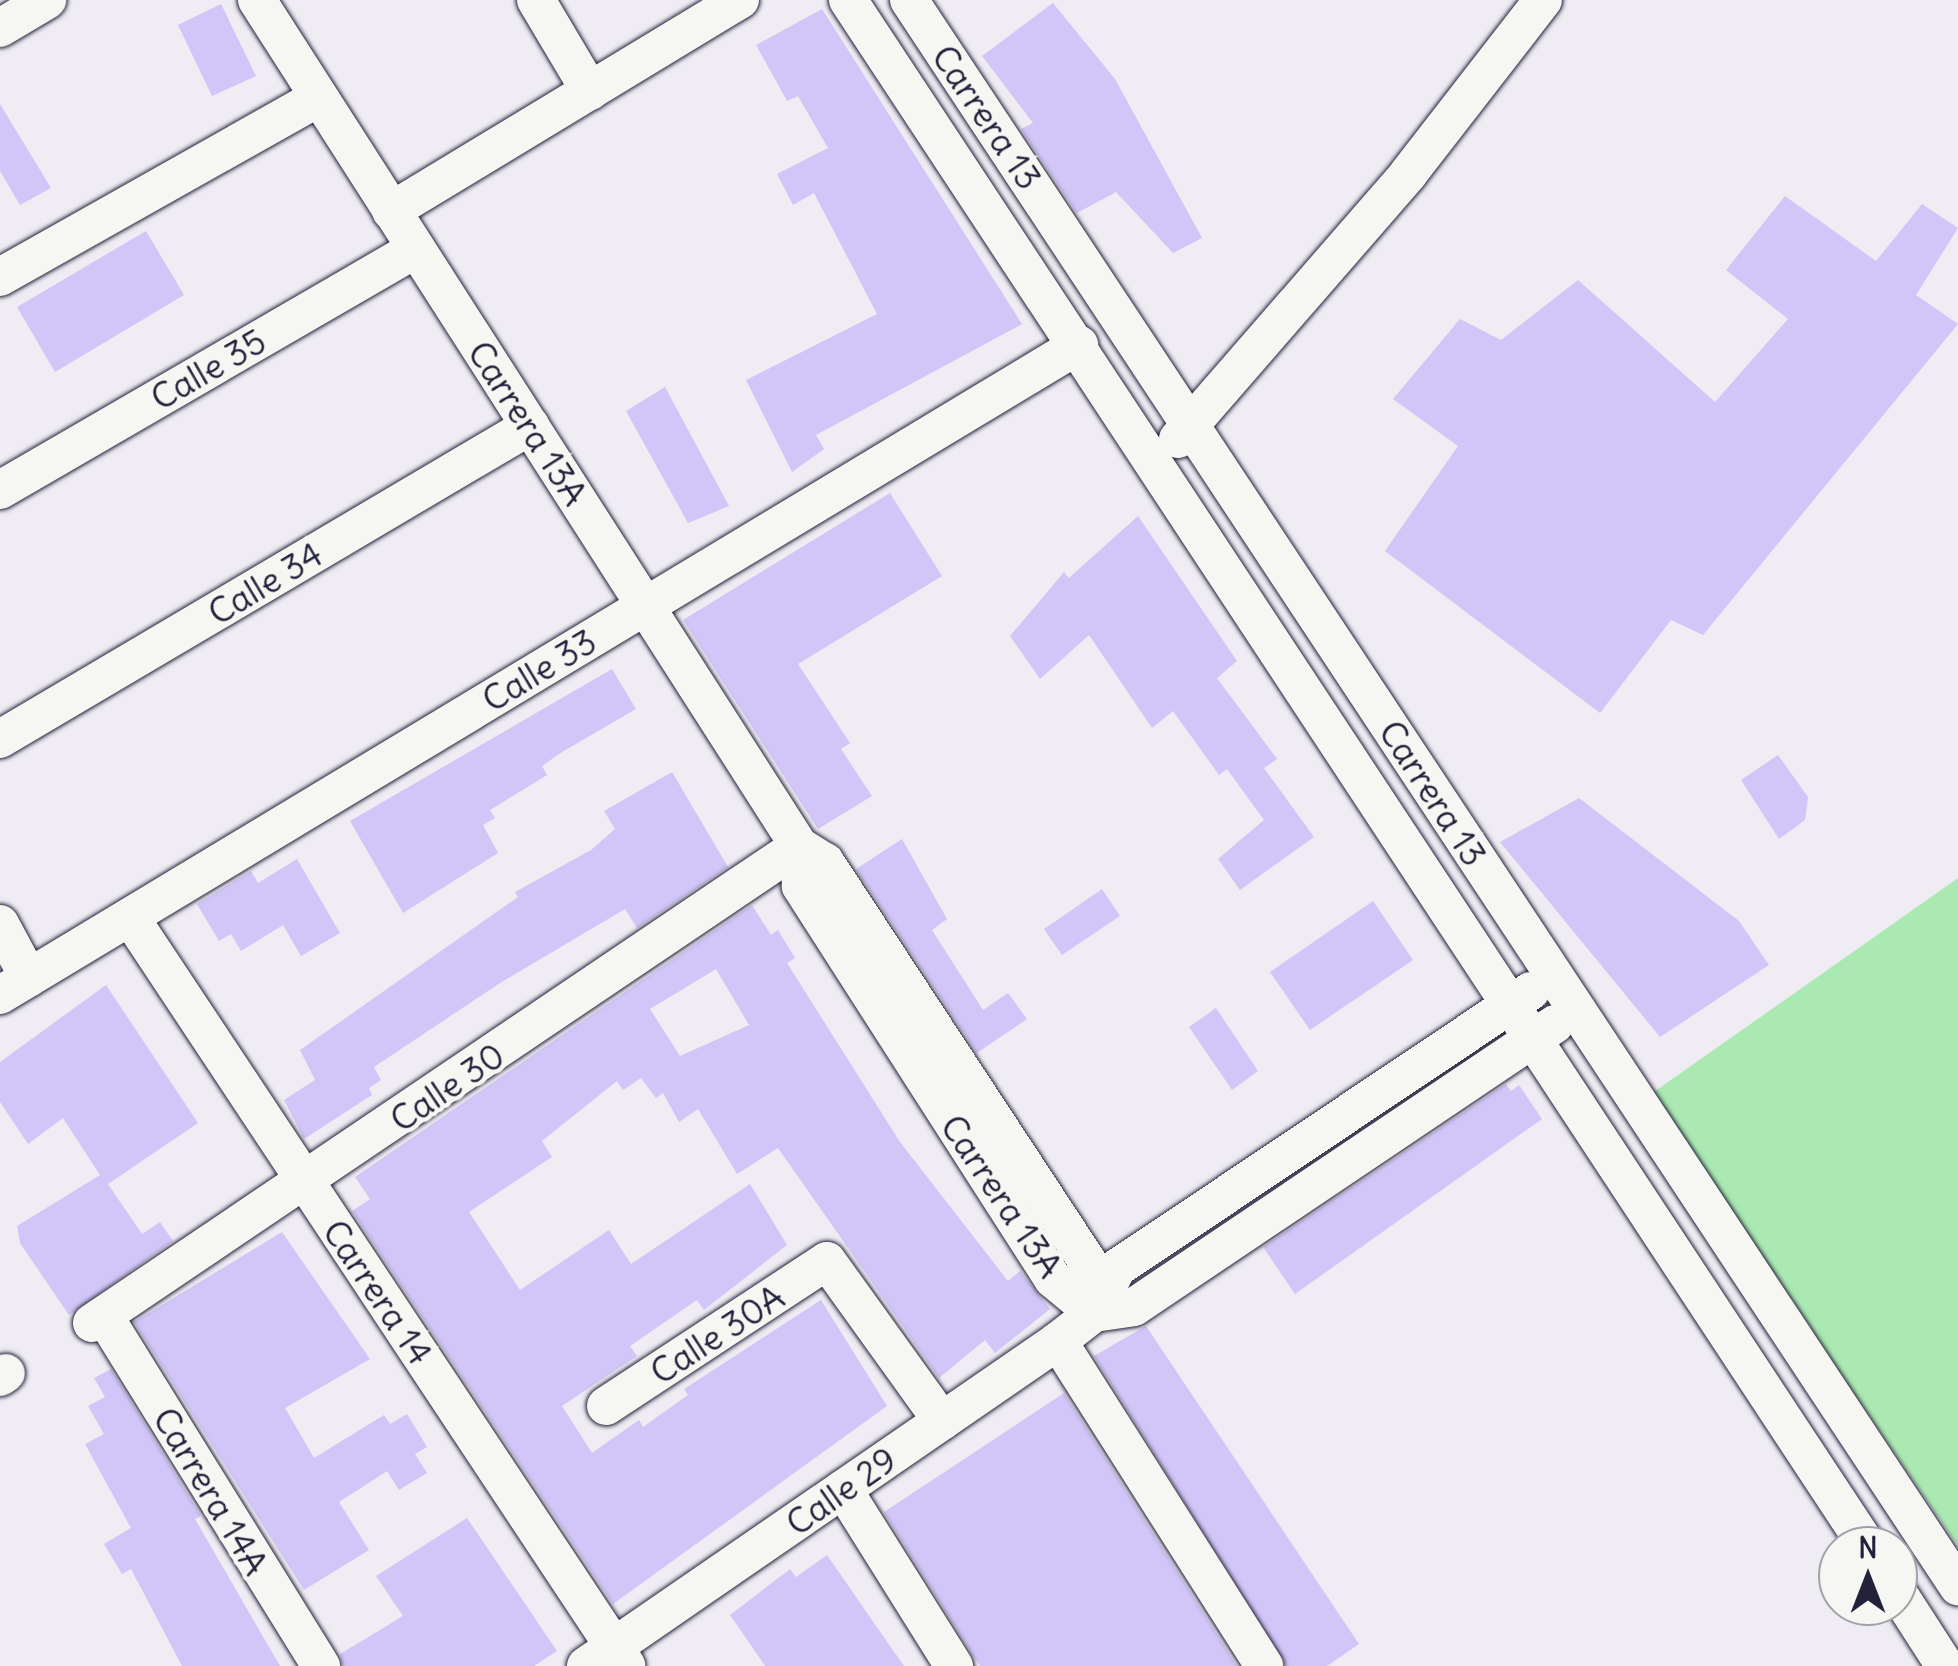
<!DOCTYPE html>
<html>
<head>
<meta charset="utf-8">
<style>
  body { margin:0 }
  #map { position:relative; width:1958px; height:1666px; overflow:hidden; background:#efecf3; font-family:Delius,sans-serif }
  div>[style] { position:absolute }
  .green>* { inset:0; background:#aaeab2 }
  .building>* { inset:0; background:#d2c5f7 }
  .roads { filter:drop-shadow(0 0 2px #22223b) drop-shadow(0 0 2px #22223b) }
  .street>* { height:38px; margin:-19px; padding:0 19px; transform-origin:19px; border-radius:19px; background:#f6f6f2 }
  span { translate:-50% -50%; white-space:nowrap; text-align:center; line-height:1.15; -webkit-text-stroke:9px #f6f6f2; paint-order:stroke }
  .street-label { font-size:35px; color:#22223b }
  .north { position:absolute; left:1818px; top:1526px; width:100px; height:100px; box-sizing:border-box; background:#f6f6f2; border:2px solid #a1a1a9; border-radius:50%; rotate:0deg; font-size:28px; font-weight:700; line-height:40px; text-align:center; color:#22223b }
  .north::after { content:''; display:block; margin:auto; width:35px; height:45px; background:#22223b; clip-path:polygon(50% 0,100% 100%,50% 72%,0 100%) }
</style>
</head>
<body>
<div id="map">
  <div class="green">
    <div style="clip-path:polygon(1958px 878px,1958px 1546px,1651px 1094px)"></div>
  </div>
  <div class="building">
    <div style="clip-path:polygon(1053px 3px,1115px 79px,1202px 238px,1173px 253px,1116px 192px,1077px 213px,1021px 129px,1033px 123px,982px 56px)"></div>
    <div style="clip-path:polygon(221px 4px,256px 76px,212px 96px,178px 25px)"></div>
    <div style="clip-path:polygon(822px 9px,1022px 324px,816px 435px,824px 449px,792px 472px,746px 380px,877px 314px,814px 193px,793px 205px,777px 174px,828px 148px,798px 96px,787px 101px,756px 45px)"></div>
    <div style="clip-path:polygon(0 104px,51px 188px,20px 205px,0 171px)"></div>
    <div style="clip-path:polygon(1785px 196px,1876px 261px,1922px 204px,1958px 228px,1916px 295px,1958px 324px,1703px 635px,1671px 620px,1600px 713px,1385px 551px,1458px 446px,1393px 399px,1460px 319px,1501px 340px,1578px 280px,1715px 402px,1788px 319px,1726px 270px)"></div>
    <div style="clip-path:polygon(146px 231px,184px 295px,55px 372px,17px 307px)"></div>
    <div style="clip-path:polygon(665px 387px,729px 506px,688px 523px,626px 411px)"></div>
    <div style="clip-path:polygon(890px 493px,942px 576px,798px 664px,850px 743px,841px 749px,872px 796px,818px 829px,683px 620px)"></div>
    <div style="clip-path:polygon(1138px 516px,1237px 661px,1217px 678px,1277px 759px,1264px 768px,1314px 837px,1240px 890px,1218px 859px,1264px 820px,1227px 769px,1219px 775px,1173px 711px,1152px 728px,1089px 635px,1040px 679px,1010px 636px,1064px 572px,1069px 578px)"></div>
    <div style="clip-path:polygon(612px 669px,636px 709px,562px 752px,542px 766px,547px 775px,490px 810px,495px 818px,483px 825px,498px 853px,403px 913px,350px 821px)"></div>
    <div style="clip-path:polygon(1778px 755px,1808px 797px,1805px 820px,1779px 839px,1741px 780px)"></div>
    <div style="clip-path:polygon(672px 772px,728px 867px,637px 928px,625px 909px,500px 983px,374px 1067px,381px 1080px,369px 1088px,372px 1095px,304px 1139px,284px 1100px,315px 1080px,300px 1050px,518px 897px,515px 892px,591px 850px,615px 829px,604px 811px)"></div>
    <div style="clip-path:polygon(1579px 798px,1739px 921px,1769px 965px,1660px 1037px,1500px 842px)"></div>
    <div style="clip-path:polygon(902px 839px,947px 919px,932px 930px,983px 1010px,1008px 993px,1027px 1019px,977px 1053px,856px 869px)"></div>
    <div style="clip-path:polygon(297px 859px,340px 933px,301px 956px,283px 925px,241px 951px,231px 934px,219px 941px,197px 904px,251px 871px,258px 883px)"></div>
    <div style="clip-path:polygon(1102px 889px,1120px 916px,1062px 955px,1044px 929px)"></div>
    <div style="clip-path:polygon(1373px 901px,1413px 960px,1310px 1030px,1270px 972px)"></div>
    <div style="clip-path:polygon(evenodd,752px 905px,771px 935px,778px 930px,795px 958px,787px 963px,900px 1142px,1008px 1281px,1020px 1271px,1050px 1309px,995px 1353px,985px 1340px,939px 1378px,778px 1148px,737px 1174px,698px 1109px,679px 1122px,663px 1093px,656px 1098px,641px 1078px,623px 1090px,617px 1081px,542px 1141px,552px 1157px,469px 1212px,520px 1290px,609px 1230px,631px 1264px,750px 1184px,787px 1245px,704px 1310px,697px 1300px,630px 1346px,637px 1356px,562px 1406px,592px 1453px,639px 1420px,643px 1427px,688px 1395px,684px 1389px,821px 1300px,887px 1406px,613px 1604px,352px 1211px,370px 1199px,355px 1177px,752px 905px,716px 969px,749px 1025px,680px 1056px,650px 1009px,716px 969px)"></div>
    <div style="clip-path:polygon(106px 985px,198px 1123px,108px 1184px,142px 1234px,160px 1222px,173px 1241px,69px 1315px,20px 1243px,17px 1226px,100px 1175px,63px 1118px,28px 1144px,0 1102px,0 1062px)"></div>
    <div style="clip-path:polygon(1216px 1008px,1258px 1071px,1232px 1090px,1189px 1027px)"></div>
    <div style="clip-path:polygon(1506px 1084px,1511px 1091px,1519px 1085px,1542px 1119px,1295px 1294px,1263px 1247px)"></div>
    <div style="clip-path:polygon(282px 1232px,370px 1359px,285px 1408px,314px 1458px,384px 1415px,390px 1424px,407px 1414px,427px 1447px,415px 1454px,427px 1473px,399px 1490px,387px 1471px,339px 1502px,369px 1550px,304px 1590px,134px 1322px)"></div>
    <div style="clip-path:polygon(1146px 1326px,1359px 1644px,1327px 1666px,1286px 1666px,1094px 1356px)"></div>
    <div style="clip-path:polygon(111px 1369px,201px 1516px,195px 1519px,280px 1666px,182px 1666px,131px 1569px,122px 1574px,104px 1544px,131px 1528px,85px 1444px,104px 1434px,88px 1406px,105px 1397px,94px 1378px)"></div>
    <div style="clip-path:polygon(1064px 1393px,1237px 1666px,980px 1666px,974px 1657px,884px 1512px)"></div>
    <div style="clip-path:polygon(467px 1518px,557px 1651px,534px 1666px,343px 1666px,340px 1654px,403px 1616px,376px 1576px)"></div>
    <div style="clip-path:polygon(827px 1555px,874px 1623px,904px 1666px,765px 1666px,759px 1657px,730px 1615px,790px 1569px,796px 1577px)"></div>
  </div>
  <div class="roads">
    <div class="street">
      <div style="left:257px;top:0;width:1005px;rotate:57.35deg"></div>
      <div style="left:799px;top:846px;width:31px;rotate:32deg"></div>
      <div style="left:825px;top:862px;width:477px;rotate:56.7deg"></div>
      <div style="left:1087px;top:1261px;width:52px;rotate:82.3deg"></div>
      <div style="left:1094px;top:1313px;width:53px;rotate:-140.3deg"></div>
      <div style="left:1053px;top:1279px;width:467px;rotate:-122.7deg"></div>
      <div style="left:801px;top:886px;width:40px;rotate:-92.9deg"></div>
      <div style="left:536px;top:0;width:106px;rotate:59.3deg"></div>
      <div style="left:848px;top:0;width:1852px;rotate:56.61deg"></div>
      <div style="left:909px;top:0;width:1902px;rotate:56.52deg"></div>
      <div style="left:0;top:28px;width:55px;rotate:-30.8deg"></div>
      <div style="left:391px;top:211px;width:408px;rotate:-31.2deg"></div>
      <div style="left:0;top:277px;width:366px;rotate:-29.4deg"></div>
      <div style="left:1178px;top:439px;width:351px;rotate:-49deg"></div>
      <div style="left:1408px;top:174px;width:220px;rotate:-52.2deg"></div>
      <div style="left:0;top:490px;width:481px;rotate:-30.1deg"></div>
      <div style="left:0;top:739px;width:616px;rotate:-30.56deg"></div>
      <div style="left:130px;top:917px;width:898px;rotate:56.45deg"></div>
      <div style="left:0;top:924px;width:61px;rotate:61.8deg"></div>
      <div style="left:0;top:995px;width:1260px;rotate:-31.07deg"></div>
      <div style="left:1094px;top:1313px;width:40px;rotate:-8.5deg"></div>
      <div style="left:1134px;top:1307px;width:507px;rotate:-33.91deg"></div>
      <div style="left:104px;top:1316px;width:412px;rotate:58.2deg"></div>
      <div style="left:92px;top:1323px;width:853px;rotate:-34.01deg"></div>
      <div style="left:1058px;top:1341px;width:385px;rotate:57.6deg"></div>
      <div style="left:0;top:1377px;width:7px;rotate:-34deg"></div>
      <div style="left:606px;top:1406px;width:264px;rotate:-33.3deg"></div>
      <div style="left:827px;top:1261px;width:197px;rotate:54.3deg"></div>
      <div style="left:843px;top:1489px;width:209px;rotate:57.9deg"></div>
      <div style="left:1898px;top:1593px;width:87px;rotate:57.2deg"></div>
      <div style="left:586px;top:1666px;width:573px;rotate:-34.55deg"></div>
      <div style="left:1058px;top:1341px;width:46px;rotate:-37.9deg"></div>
      <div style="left:1094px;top:1313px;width:51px;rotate:-62.9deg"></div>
      <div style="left:1117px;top:1268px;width:498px;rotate:-33.8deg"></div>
    </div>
  </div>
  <div class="street-label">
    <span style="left:987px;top:117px;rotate:56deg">Carrera 13</span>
    <span style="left:208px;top:369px;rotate:-30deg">Calle 35</span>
    <span style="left:528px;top:423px;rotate:57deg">Carrera 13A</span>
    <span style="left:265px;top:583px;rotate:-31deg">Calle 34</span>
    <span style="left:539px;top:670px;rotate:-31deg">Calle 33</span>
    <span style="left:1433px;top:793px;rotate:57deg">Carrera 13</span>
    <span style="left:447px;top:1087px;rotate:-34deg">Calle 30</span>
    <span style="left:1002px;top:1196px;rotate:56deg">Carrera 13A</span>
    <span style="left:378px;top:1292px;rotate:56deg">Carrera 14</span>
    <span style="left:717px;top:1334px;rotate:-33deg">Calle 30A</span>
    <span style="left:211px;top:1491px;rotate:59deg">Carrera 14A</span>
    <span style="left:841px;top:1491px;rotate:-35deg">Calle 29</span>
  </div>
  <div class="north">N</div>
</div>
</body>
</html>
